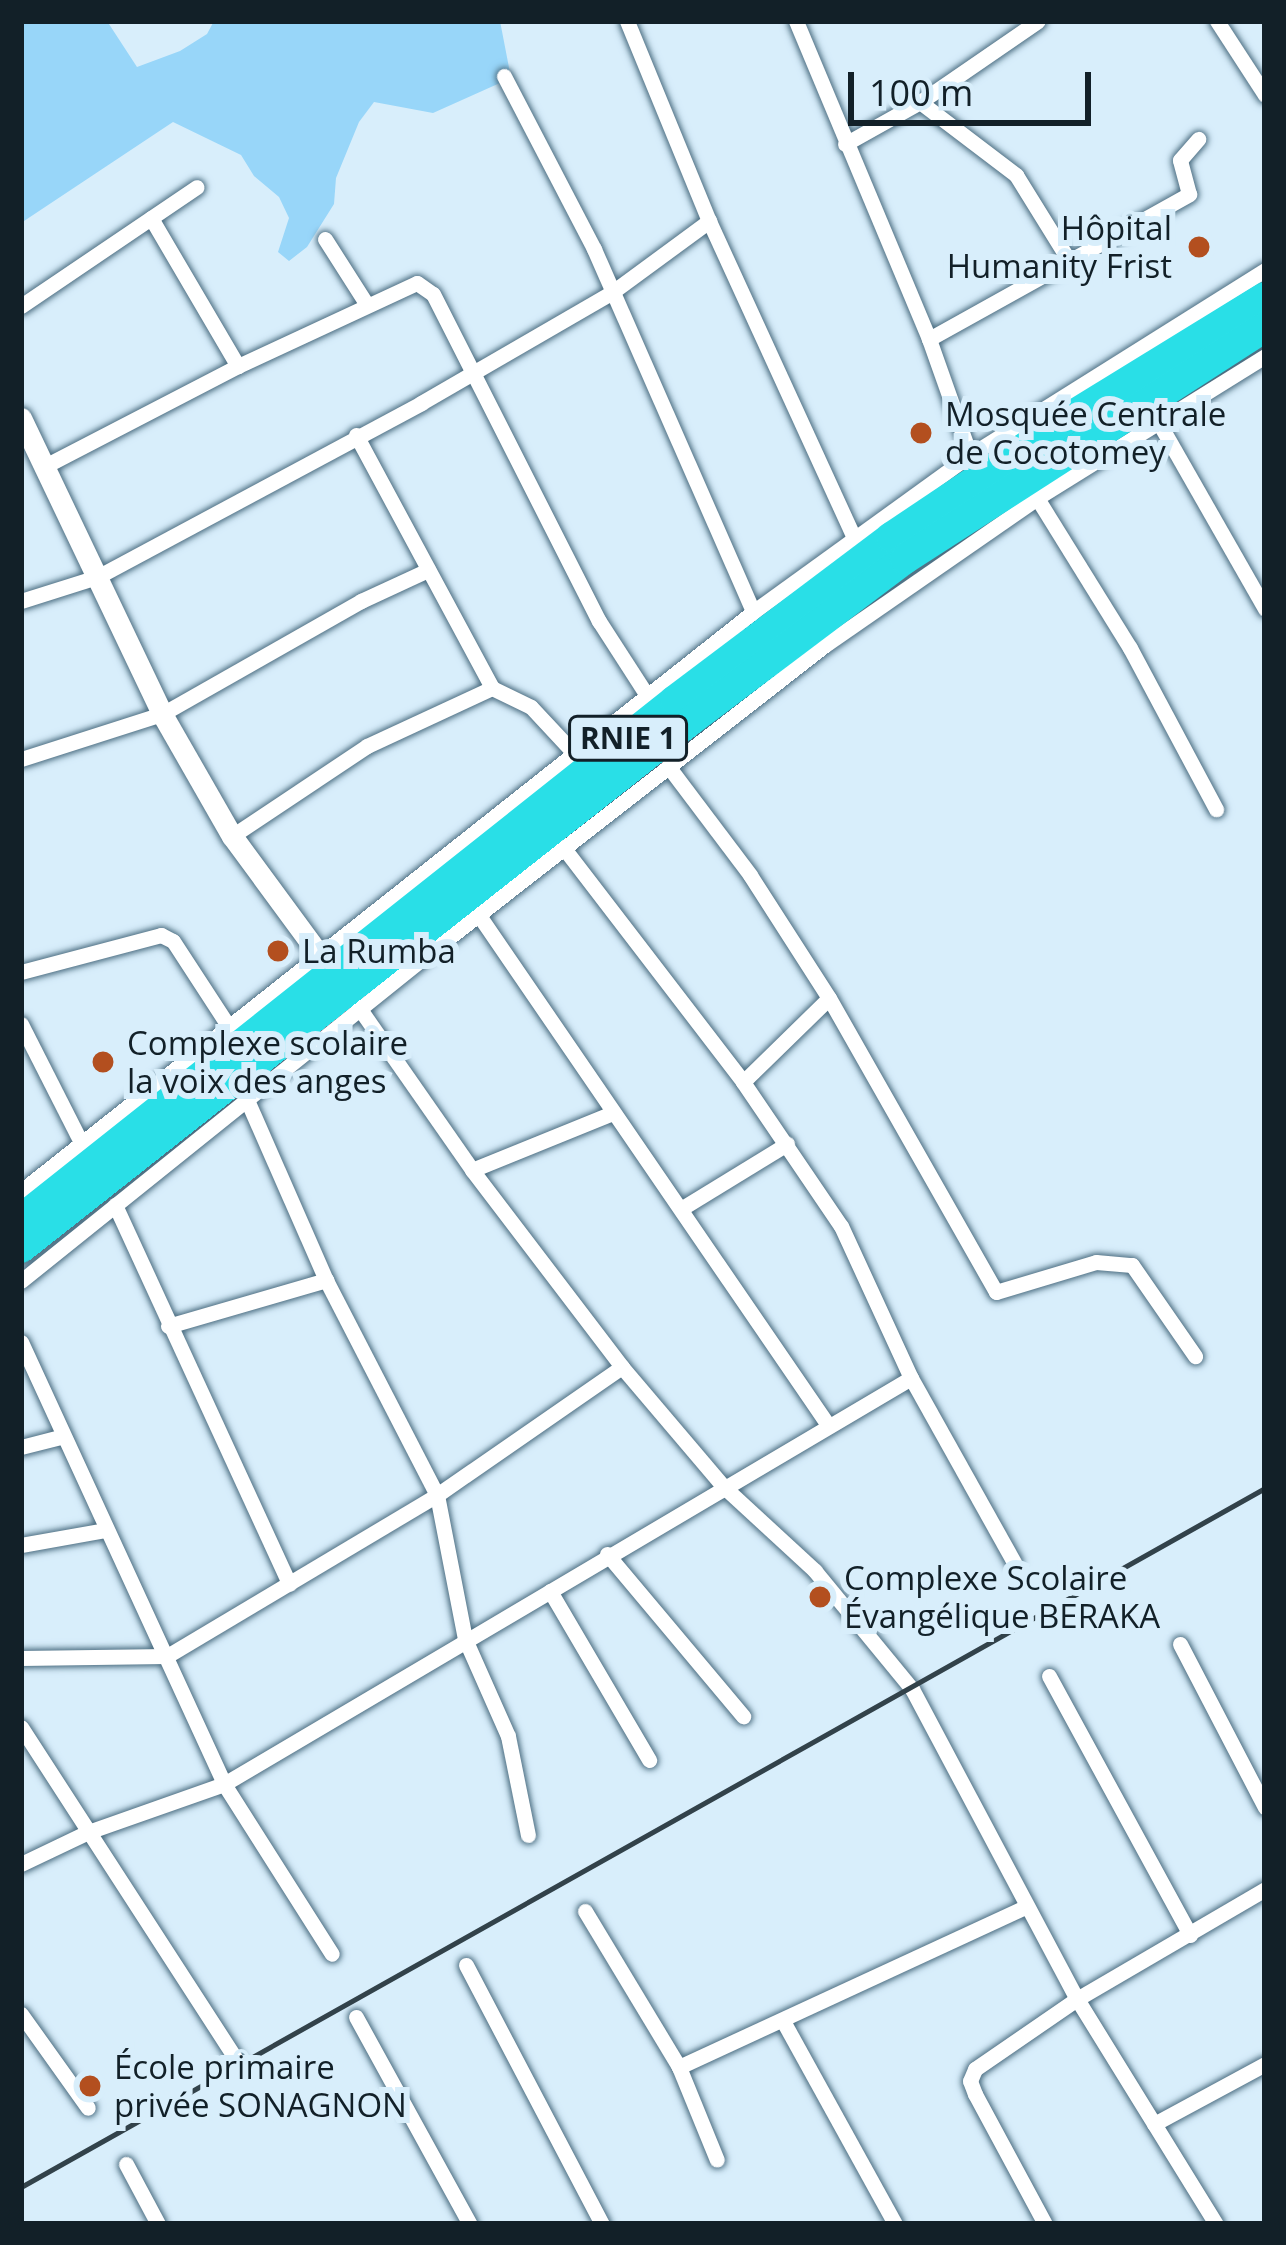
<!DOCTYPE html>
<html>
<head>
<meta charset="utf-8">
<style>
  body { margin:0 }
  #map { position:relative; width:1286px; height:2245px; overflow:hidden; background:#d8eefb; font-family:"Open Sans",sans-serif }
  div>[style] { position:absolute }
  .green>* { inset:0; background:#98d6f9 }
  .roads { filter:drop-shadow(0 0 3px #4b6d81) drop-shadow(0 0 3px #4b6d81) }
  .street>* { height:15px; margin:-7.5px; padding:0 7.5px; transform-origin:7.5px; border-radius:7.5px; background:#fff }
  .secondary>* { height:21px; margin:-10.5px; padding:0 10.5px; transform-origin:10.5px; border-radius:10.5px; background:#fff }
  .highway>* { height:30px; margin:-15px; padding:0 15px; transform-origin:15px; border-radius:15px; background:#29dfe7 }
  .rail>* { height:4.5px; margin:-2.25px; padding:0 2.25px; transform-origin:2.25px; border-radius:2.25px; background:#32424a }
  .dots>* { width:33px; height:33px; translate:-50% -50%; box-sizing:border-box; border:6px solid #d8eefb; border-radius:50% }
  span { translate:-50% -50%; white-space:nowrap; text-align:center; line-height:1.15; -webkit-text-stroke:12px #d8eefb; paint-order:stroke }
  .shield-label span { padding:3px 9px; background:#d8eefb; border:3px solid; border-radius:9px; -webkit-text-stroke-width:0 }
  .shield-label { font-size:30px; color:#122028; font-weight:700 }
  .poi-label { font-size:33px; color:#122028 }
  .right { translate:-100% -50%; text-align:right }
  .left { translate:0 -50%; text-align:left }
  .frame { position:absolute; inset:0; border:24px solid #122028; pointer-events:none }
  .scale { position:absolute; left:848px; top:72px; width:243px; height:54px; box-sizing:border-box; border:6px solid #122028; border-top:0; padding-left:15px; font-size:36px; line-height:42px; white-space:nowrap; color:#122028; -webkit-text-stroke:9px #d8eefb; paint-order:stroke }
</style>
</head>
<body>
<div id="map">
  <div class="green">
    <div style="clip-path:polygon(21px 21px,107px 21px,137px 67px,180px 51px,207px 34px,214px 21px,500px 21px,511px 78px,433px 113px,374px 102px,359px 122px,336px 178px,334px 204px,307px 247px,289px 261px,278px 252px,289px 218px,279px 197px,254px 176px,241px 155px,173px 122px,21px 223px)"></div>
  </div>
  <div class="roads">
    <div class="street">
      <div style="left:627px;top:21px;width:216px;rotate:67.7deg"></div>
      <div style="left:709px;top:221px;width:349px;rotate:65.4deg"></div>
      <div style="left:796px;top:21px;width:345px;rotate:67.3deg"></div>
      <div style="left:929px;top:339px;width:123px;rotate:70.5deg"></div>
      <div style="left:1217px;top:21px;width:88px;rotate:57deg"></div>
      <div style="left:504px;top:76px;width:195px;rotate:62.5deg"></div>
      <div style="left:594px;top:249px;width:396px;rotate:66.3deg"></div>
      <div style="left:920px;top:102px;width:121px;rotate:37.2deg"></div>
      <div style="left:1016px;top:175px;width:102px;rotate:58.2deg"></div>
      <div style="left:845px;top:144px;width:86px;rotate:-29.2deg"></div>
      <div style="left:920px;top:102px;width:143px;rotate:-34.5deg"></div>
      <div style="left:151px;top:218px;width:172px;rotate:59.6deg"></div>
      <div style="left:325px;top:239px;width:78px;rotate:57.5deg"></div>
      <div style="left:21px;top:306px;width:212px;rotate:-34.1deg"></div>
      <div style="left:929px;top:339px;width:298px;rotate:-29.1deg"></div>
      <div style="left:1189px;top:194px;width:35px;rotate:-105deg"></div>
      <div style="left:1180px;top:160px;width:28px;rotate:-49deg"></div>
      <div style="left:1159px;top:423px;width:214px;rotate:60.3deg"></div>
      <div style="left:356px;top:435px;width:287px;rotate:61.7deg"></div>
      <div style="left:492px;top:688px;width:43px;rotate:26deg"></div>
      <div style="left:531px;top:707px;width:60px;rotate:47deg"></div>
      <div style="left:45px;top:466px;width:217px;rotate:-27.4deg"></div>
      <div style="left:238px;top:366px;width:197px;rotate:-24.9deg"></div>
      <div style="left:417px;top:283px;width:19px;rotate:35deg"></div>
      <div style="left:433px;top:294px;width:367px;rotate:63.1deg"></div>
      <div style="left:599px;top:621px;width:87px;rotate:57.2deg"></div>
      <div style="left:1037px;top:498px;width:176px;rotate:58.2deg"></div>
      <div style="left:1130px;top:648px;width:183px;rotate:61.9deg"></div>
      <div style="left:21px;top:601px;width:80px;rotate:-17.5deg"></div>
      <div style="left:97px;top:577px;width:368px;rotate:-28.2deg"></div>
      <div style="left:421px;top:403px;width:220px;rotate:-30.1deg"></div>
      <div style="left:611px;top:293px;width:122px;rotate:-36.3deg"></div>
      <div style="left:21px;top:759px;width:148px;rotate:-17.7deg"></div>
      <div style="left:162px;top:714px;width:229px;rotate:-29.6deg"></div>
      <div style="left:361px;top:601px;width:74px;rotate:-24.8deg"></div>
      <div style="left:668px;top:766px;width:136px;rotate:53deg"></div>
      <div style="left:750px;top:875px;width:146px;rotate:57.3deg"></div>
      <div style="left:829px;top:998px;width:338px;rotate:60.4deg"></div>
      <div style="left:996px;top:1292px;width:104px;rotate:-16.7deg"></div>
      <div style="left:1096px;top:1262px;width:36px;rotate:5deg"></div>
      <div style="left:1132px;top:1265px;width:111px;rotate:55.3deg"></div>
      <div style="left:232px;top:836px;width:162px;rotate:-33.7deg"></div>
      <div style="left:367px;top:746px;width:138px;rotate:-24.9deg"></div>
      <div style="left:563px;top:847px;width:296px;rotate:52.5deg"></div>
      <div style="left:743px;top:1082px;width:174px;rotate:55.8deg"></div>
      <div style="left:841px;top:1226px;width:167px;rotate:65.3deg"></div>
      <div style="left:911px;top:1378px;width:211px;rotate:60.8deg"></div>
      <div style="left:478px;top:914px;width:619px;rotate:55.59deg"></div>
      <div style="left:21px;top:972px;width:145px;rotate:-14.8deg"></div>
      <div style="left:161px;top:935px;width:13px;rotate:27deg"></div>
      <div style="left:173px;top:941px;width:103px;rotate:56.9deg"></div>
      <div style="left:355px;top:1002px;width:205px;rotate:55.1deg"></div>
      <div style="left:472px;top:1170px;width:248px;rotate:52.7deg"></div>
      <div style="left:622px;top:1367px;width:156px;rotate:49.7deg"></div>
      <div style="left:723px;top:1486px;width:125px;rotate:42.7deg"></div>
      <div style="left:815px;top:1571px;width:153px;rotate:50.6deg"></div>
      <div style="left:912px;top:1689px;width:351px;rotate:62deg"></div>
      <div style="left:1077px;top:1999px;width:264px;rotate:58.3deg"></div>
      <div style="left:21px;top:1024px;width:135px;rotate:63.1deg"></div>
      <div style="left:743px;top:1082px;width:120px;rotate:-44.3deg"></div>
      <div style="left:247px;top:1100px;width:197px;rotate:66.3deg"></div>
      <div style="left:326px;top:1280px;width:242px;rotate:62.7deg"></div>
      <div style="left:437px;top:1495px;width:147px;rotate:79deg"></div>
      <div style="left:465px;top:1639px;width:106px;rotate:66.1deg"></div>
      <div style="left:508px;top:1736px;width:101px;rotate:78.6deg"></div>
      <div style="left:472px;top:1170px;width:149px;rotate:-22.1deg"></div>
      <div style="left:21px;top:1191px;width:933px;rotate:-38.34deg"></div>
      <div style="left:753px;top:612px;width:268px;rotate:-35.9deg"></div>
      <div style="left:970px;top:455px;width:348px;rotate:-32.1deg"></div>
      <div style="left:115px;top:1205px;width:417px;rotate:65.3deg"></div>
      <div style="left:684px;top:1207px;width:121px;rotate:-31.5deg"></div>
      <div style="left:21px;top:1281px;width:522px;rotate:-38.78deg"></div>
      <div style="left:428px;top:954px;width:503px;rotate:-37.89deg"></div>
      <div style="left:825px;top:645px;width:258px;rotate:-34.7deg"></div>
      <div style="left:1037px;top:498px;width:269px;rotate:-31.9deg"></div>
      <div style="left:168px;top:1326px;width:165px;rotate:-16.2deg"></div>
      <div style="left:21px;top:1342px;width:486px;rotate:65.3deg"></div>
      <div style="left:224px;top:1784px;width:201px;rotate:57.6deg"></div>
      <div style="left:21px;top:1447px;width:44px;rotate:-14.3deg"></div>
      <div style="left:21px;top:1545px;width:85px;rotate:-10.1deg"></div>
      <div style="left:607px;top:1554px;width:212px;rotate:50deg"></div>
      <div style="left:550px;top:1591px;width:196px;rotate:59.6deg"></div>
      <div style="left:1180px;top:1644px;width:184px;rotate:62.5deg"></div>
      <div style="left:21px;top:1658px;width:146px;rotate:-0.8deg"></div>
      <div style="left:167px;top:1656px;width:314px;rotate:-30.8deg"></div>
      <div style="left:437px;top:1495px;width:225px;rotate:-34.7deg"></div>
      <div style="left:1049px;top:1676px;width:295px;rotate:61.4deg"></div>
      <div style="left:21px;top:1727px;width:401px;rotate:57.1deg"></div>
      <div style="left:21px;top:1864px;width:74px;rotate:-25.5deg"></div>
      <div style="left:88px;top:1832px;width:144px;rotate:-19.4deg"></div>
      <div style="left:224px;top:1784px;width:798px;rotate:-30.58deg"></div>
      <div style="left:585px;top:1911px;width:182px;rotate:58.9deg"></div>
      <div style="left:679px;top:2067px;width:100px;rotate:67.8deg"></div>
      <div style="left:466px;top:1965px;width:293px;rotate:62.3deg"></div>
      <div style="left:21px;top:2014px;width:115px;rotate:54.5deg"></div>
      <div style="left:356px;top:2017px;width:236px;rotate:61.2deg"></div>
      <div style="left:783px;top:2021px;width:232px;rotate:61.1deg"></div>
      <div style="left:679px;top:2067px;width:381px;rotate:-24.8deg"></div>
      <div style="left:1154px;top:2124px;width:126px;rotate:-28.4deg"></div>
      <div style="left:126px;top:2164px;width:68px;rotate:61.9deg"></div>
      <div style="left:1045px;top:2224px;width:148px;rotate:-118.3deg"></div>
      <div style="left:975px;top:2094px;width:14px;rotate:-111deg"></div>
      <div style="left:970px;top:2081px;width:13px;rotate:-67deg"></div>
      <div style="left:975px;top:2069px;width:124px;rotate:-34.5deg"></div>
      <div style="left:1077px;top:1999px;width:218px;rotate:-30.3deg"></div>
    </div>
    <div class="secondary">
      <div style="left:21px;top:418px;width:328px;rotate:64.5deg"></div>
      <div style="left:162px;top:714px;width:141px;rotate:60.2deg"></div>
      <div style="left:232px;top:836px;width:177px;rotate:53.7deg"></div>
    </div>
    <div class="highway">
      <div style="left:21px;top:1219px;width:835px;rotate:-38.43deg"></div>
      <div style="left:675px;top:700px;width:271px;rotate:-37deg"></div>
      <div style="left:891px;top:537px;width:219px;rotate:-33.8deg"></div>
      <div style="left:1073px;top:415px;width:225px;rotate:-31.6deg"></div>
      <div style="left:21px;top:1248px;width:852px;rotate:-38.23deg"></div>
      <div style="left:690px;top:721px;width:269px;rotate:-37deg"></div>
      <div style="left:905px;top:559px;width:428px;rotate:-32.8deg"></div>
    </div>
  </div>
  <div class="rail">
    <div style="left:21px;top:2187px;width:1427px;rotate:-29.33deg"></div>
  </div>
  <div class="dots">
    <div style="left:1199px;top:247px;background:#b34f1f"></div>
    <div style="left:921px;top:433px;background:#b34f1f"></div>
    <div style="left:278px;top:951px;background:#b34f1f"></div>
    <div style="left:103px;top:1062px;background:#b34f1f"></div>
    <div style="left:820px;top:1597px;background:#b34f1f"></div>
    <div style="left:90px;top:2086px;background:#b34f1f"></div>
  </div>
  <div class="shield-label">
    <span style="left:628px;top:738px">RNIE 1</span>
  </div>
  <div class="poi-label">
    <span class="right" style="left:1172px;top:247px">Hôpital<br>Humanity Frist</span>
    <span class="left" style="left:945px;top:433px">Mosquée Centrale<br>de Cocotomey</span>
    <span class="left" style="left:302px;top:951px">La Rumba</span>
    <span class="left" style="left:127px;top:1062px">Complexe scolaire<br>la voix des anges</span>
    <span class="left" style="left:844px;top:1597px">Complexe Scolaire<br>Évangélique BERAKA</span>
    <span class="left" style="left:114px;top:2086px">École primaire<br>privée SONAGNON</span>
  </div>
  <div class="frame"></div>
  <div class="scale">100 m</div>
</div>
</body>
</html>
